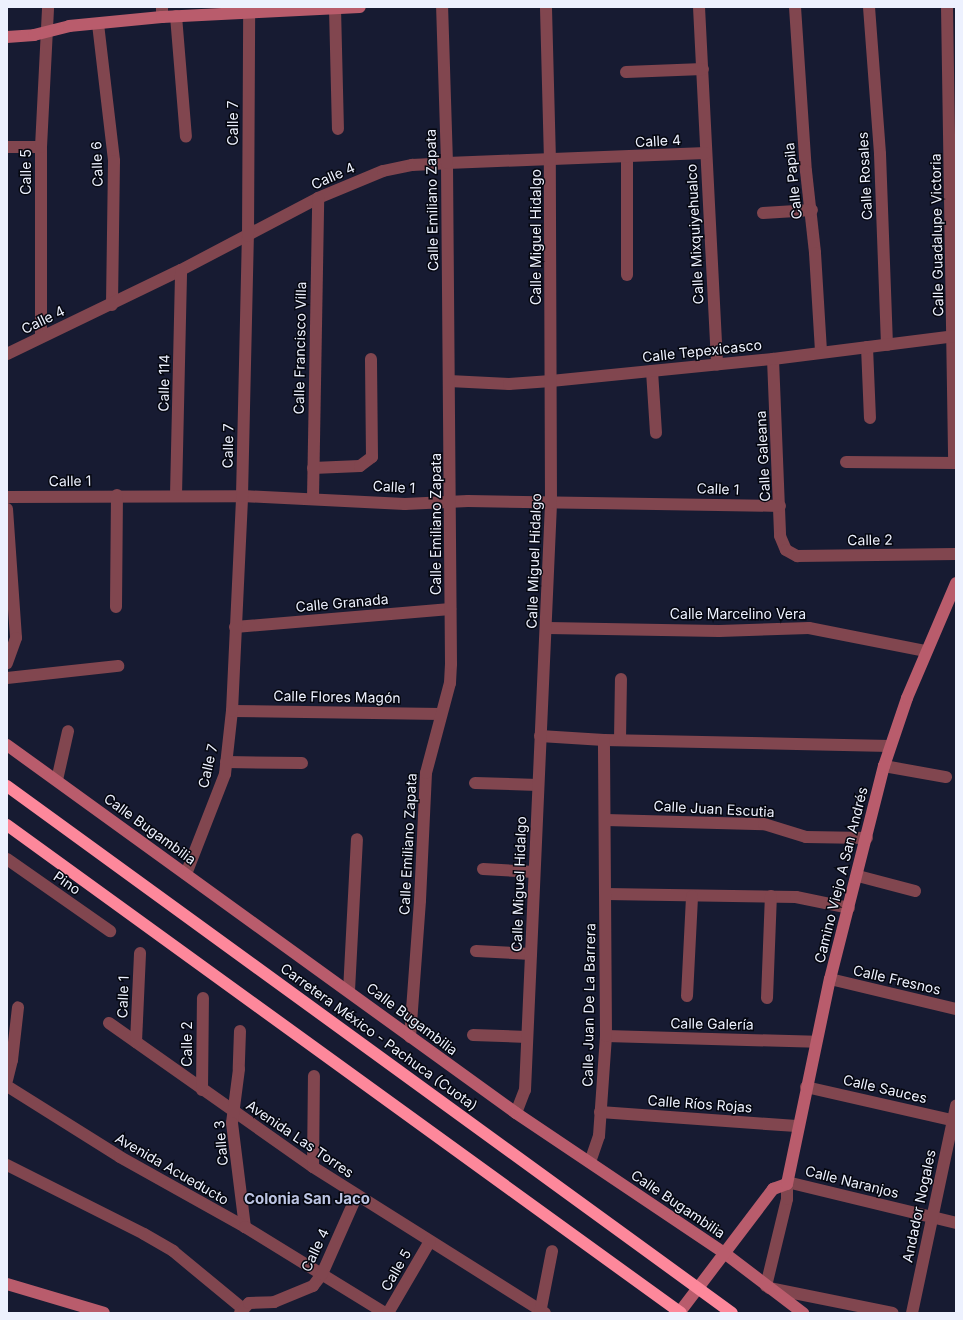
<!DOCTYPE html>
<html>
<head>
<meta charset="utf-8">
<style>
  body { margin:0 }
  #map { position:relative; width:963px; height:1320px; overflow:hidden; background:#171b32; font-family:Inter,sans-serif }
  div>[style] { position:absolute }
  .street>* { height:12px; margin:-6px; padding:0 6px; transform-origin:6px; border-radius:6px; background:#81464f }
  .secondary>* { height:12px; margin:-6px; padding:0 6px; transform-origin:6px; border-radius:6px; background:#b95c6c }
  .highway>* { height:12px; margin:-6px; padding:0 6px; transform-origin:6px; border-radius:6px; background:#fd889b }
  span { translate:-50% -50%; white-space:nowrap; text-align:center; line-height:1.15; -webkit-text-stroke:3px #050710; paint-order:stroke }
  .street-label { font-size:14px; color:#edf1fe }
  .neighbourhood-label { font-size:15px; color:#bdc5e4; font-weight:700 }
  .frame { position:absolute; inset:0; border:8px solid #edf1fe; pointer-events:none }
</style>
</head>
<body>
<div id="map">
  <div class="street">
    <div style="left:162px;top:7px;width:10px;rotate:90deg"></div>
    <div style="left:699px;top:7px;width:358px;rotate:87.1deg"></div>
    <div style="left:795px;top:7px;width:164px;rotate:86.2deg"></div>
    <div style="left:806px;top:171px;width:82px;rotate:83.7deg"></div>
    <div style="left:815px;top:253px;width:99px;rotate:86.5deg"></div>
    <div style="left:869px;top:7px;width:147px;rotate:85.7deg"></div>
    <div style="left:880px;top:154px;width:191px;rotate:87.9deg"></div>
    <div style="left:947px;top:7px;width:456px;rotate:89.1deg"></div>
    <div style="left:335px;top:8px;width:121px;rotate:88.6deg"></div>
    <div style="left:176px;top:16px;width:121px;rotate:85.3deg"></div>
    <div style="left:98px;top:24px;width:138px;rotate:83.3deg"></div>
    <div style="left:114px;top:161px;width:144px;rotate:90.8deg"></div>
    <div style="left:626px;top:72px;width:77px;rotate:-2.2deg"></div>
    <div style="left:7px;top:147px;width:34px"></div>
    <div style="left:627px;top:157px;width:118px;rotate:90deg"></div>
    <div style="left:763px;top:213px;width:49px;rotate:-3.5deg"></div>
    <div style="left:41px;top:336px;width:189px;rotate:-90deg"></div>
    <div style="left:41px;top:147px;width:140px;rotate:-87.1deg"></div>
    <div style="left:867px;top:347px;width:71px;rotate:87.6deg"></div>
    <div style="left:7px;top:354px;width:193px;rotate:-25.8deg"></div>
    <div style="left:181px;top:270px;width:155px;rotate:-27.7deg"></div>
    <div style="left:318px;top:198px;width:70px;rotate:-22.6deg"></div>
    <div style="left:383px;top:171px;width:30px;rotate:-12deg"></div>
    <div style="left:412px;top:165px;width:35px;rotate:-3deg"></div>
    <div style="left:447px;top:163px;width:259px;rotate:-2.2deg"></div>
    <div style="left:773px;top:359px;width:177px;rotate:87.7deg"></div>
    <div style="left:780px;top:536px;width:15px;rotate:67deg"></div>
    <div style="left:786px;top:550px;width:13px;rotate:29deg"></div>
    <div style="left:797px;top:556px;width:159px;rotate:-0.7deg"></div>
    <div style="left:652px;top:371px;width:62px;rotate:86.3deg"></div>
    <div style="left:449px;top:381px;width:60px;rotate:2.9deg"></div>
    <div style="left:509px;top:384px;width:42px;rotate:-4.1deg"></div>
    <div style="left:551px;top:381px;width:223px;rotate:-5.7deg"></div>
    <div style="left:773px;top:359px;width:184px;rotate:-7.2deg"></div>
    <div style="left:846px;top:462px;width:110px;rotate:0.5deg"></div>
    <div style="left:313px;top:468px;width:47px;rotate:-2.4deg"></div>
    <div style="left:360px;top:466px;width:15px;rotate:-37deg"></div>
    <div style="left:372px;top:457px;width:98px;rotate:-90.6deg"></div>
    <div style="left:176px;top:495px;width:225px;rotate:-88.7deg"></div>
    <div style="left:7px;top:497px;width:235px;rotate:-0.2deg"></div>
    <div style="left:242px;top:496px;width:163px;rotate:2.8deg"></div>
    <div style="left:405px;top:504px;width:63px;rotate:-2.7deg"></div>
    <div style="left:468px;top:501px;width:312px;rotate:0.9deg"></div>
    <div style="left:313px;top:498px;width:300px;rotate:-89deg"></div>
    <div style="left:7px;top:509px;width:129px;rotate:86deg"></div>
    <div style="left:16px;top:638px;width:27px;rotate:110deg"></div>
    <div style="left:116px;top:607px;width:112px;rotate:-89.5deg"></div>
    <div style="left:235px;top:627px;width:216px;rotate:-4.8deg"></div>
    <div style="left:548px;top:628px;width:171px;rotate:1deg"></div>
    <div style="left:719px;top:631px;width:90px;rotate:-1.9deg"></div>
    <div style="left:809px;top:628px;width:118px;rotate:11.2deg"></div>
    <div style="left:7px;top:678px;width:112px;rotate:-6.2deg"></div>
    <div style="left:232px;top:711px;width:209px;rotate:0.8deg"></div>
    <div style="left:540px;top:736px;width:64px;rotate:3.6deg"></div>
    <div style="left:604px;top:740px;width:286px;rotate:1.2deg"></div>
    <div style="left:620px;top:740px;width:61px;rotate:-89.1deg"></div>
    <div style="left:226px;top:762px;width:76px;rotate:0.8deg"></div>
    <div style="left:884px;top:766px;width:63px;rotate:10.1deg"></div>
    <div style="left:57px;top:780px;width:50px;rotate:-77.3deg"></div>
    <div style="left:475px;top:783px;width:63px;rotate:1.8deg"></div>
    <div style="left:606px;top:820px;width:158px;rotate:1.5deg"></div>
    <div style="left:764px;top:824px;width:44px;rotate:17.2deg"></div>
    <div style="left:806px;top:837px;width:61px;rotate:0.9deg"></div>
    <div style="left:7px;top:859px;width:126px;rotate:35deg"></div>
    <div style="left:483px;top:869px;width:51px;rotate:3.4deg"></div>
    <div style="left:186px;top:874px;width:107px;rotate:-68.7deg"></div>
    <div style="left:225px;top:774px;width:63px;rotate:-83.7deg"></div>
    <div style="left:232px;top:711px;width:215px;rotate:-87.3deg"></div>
    <div style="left:242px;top:496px;width:260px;rotate:-88.7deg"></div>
    <div style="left:248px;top:236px;width:224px;rotate:-89.7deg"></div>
    <div style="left:858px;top:876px;width:59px;rotate:14.7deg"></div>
    <div style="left:606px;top:894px;width:190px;rotate:0.9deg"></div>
    <div style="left:796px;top:897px;width:54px;rotate:11.7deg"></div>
    <div style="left:476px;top:951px;width:55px;rotate:3.1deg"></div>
    <div style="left:830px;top:979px;width:130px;rotate:13.4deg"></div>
    <div style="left:349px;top:991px;width:152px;rotate:-87deg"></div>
    <div style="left:687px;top:996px;width:100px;rotate:-87.1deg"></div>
    <div style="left:767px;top:998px;width:102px;rotate:-87.8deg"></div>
    <div style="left:109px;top:1023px;width:250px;rotate:35.2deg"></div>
    <div style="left:313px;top:1167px;width:274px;rotate:32.2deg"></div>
    <div style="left:240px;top:1031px;width:38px;rotate:92deg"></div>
    <div style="left:239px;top:1069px;width:54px;rotate:97.4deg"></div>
    <div style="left:232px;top:1123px;width:105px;rotate:82.9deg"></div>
    <div style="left:473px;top:1035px;width:54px;rotate:2.1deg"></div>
    <div style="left:606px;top:1036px;width:210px;rotate:1.6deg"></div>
    <div style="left:410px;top:1037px;width:137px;rotate:-85.8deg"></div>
    <div style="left:420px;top:900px;width:127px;rotate:-87.3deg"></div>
    <div style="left:426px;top:773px;width:93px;rotate:-75.1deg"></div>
    <div style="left:450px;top:683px;width:19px;rotate:-87deg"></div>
    <div style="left:451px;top:664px;width:501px;rotate:-90.46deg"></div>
    <div style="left:447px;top:163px;width:156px;rotate:-91.8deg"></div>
    <div style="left:136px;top:1042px;width:89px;rotate:-87.4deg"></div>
    <div style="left:7px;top:1080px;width:21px;rotate:-76deg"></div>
    <div style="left:12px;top:1060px;width:53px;rotate:-83.5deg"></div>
    <div style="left:7px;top:1086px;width:133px;rotate:32.1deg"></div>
    <div style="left:120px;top:1157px;width:143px;rotate:29.2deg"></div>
    <div style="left:245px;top:1227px;width:164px;rotate:31.6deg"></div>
    <div style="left:806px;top:1087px;width:154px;rotate:12.8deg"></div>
    <div style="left:202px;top:1090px;width:92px;rotate:-89.4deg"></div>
    <div style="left:600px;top:1112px;width:197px;rotate:4.1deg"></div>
    <div style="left:516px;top:1113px;width:25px;rotate:-69deg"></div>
    <div style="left:525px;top:1090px;width:588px;rotate:-87.46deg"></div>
    <div style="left:551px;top:503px;width:342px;rotate:-90.2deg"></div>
    <div style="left:550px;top:161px;width:154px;rotate:-91.5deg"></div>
    <div style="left:590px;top:1162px;width:28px;rotate:-71deg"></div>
    <div style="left:599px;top:1136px;width:100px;rotate:-86deg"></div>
    <div style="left:606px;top:1036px;width:296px;rotate:-90.4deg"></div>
    <div style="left:7px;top:1165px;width:153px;rotate:26.7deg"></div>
    <div style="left:144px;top:1234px;width:34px;rotate:30deg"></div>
    <div style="left:173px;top:1251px;width:89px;rotate:39.6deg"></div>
    <div style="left:313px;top:1167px;width:91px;rotate:-89.4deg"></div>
    <div style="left:787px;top:1182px;width:174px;rotate:13.6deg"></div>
    <div style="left:766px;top:1286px;width:89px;rotate:-76.4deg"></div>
    <div style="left:787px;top:1199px;width:15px;rotate:-90deg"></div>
    <div style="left:769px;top:1288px;width:126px;rotate:11.4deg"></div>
    <div style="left:240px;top:1313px;width:13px;rotate:-48deg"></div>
    <div style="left:249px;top:1303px;width:25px;rotate:-2deg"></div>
    <div style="left:274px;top:1302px;width:42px;rotate:-22.3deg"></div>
    <div style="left:313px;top:1286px;width:15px;rotate:-53deg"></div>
    <div style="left:322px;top:1274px;width:86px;rotate:-66.1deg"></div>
    <div style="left:388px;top:1313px;width:83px;rotate:-59.7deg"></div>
    <div style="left:540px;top:1313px;width:63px;rotate:-79deg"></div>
    <div style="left:912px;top:1313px;width:212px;rotate:-78deg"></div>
  </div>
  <div class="secondary">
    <div style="left:7px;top:37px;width:27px;rotate:-4deg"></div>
    <div style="left:34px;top:35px;width:36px;rotate:-14deg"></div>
    <div style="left:69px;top:26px;width:93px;rotate:-5.5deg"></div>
    <div style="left:162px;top:17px;width:198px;rotate:-2.9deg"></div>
    <div style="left:7px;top:745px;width:628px;rotate:35.87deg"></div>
    <div style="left:516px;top:1113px;width:249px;rotate:33.9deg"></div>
    <div style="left:723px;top:1252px;width:101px;rotate:37.3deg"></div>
    <div style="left:7px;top:1284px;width:101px;rotate:16.6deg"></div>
    <div style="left:679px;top:1313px;width:156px;rotate:-52.8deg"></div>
    <div style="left:773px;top:1189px;width:15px;rotate:-20deg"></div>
    <div style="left:787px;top:1184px;width:209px;rotate:-78.2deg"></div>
    <div style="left:830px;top:979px;width:220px;rotate:-75.8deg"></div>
    <div style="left:884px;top:766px;width:72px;rotate:-71.3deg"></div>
    <div style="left:907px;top:698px;width:125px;rotate:-66.9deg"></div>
  </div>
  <div class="highway">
    <div style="left:7px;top:786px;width:896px;rotate:36.01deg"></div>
    <div style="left:7px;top:825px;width:832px;rotate:35.91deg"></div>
  </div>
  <div class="street-label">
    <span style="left:233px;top:123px;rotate:-90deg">Calle 7</span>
    <span style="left:658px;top:141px;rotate:-3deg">Calle 4</span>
    <span style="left:97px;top:164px;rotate:-92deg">Calle 6</span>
    <span style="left:26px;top:172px;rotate:-90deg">Calle 5</span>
    <span style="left:333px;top:176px;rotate:-24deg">Calle 4</span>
    <span style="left:865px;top:176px;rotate:-93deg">Calle Rosales</span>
    <span style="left:793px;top:181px;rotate:-96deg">Calle Papila</span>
    <span style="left:432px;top:200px;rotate:-91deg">Calle Emiliano Zapata</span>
    <span style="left:695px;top:234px;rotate:-93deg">Calle Mixquiyehualco</span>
    <span style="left:937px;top:235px;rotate:-91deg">Calle Guadalupe Victoria</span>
    <span style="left:536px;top:237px;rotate:-90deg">Calle Miguel Hidalgo</span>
    <span style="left:43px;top:320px;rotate:-26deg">Calle 4</span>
    <span style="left:300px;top:348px;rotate:-89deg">Calle Francisco Villa</span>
    <span style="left:702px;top:351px;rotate:-6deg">Calle Tepexicasco</span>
    <span style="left:164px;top:383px;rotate:-89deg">Calle 114</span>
    <span style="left:228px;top:446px;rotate:-89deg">Calle 7</span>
    <span style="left:763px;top:456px;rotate:-93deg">Calle Galeana</span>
    <span style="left:70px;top:481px;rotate:-1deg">Calle 1</span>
    <span style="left:394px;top:487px;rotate:3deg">Calle 1</span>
    <span style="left:718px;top:489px;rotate:2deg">Calle 1</span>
    <span style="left:436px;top:524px;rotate:-90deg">Calle Emiliano Zapata</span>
    <span style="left:870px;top:540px;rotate:-1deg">Calle 2</span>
    <span style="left:534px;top:561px;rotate:-88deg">Calle Miguel Hidalgo</span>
    <span style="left:342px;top:603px;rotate:-5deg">Calle Granada</span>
    <span style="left:738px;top:614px">Calle Marcelino Vera</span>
    <span style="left:337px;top:697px;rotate:1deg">Calle Flores Magón</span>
    <span style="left:208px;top:766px;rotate:-77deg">Calle 7</span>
    <span style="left:714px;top:809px;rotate:3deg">Calle Juan Escutia</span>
    <span style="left:150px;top:829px;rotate:36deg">Calle Bugambilia</span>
    <span style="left:408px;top:844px;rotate:-87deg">Calle Emiliano Zapata</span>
    <span style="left:841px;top:875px;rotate:-76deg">Camino Viejo A San Andrés</span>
    <span style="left:67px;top:883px;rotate:35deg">Pino</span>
    <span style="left:519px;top:884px;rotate:-88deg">Calle Miguel Hidalgo</span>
    <span style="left:897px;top:980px;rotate:13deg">Calle Fresnos</span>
    <span style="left:123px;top:997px;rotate:-88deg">Calle 1</span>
    <span style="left:589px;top:1005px;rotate:-89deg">Calle Juan De La Barrera</span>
    <span style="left:412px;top:1019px;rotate:37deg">Calle Bugambilia</span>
    <span style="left:712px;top:1024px;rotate:1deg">Calle Galería</span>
    <span style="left:379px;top:1037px;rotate:36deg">Carretera México - Pachuca (Cuota)</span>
    <span style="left:187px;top:1044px;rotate:-90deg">Calle 2</span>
    <span style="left:885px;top:1089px;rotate:13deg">Calle Sauces</span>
    <span style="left:700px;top:1104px;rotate:4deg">Calle Ríos Rojas</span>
    <span style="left:300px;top:1139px;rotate:34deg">Avenida Las Torres</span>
    <span style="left:221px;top:1143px;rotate:-95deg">Calle 3</span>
    <span style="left:172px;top:1169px;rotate:30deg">Avenida Acueducto</span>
    <span style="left:852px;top:1182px;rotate:14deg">Calle Naranjos</span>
    <span style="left:678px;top:1204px;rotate:34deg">Calle Bugambilia</span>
    <span style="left:919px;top:1206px;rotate:-78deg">Andador Nogales</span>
    <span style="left:315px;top:1250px;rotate:-65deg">Calle 4</span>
    <span style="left:396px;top:1270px;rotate:-60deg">Calle 5</span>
  </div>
  <div class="neighbourhood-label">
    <span style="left:307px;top:1199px">Colonia San Jaco</span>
  </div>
  <div class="frame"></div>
</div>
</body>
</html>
